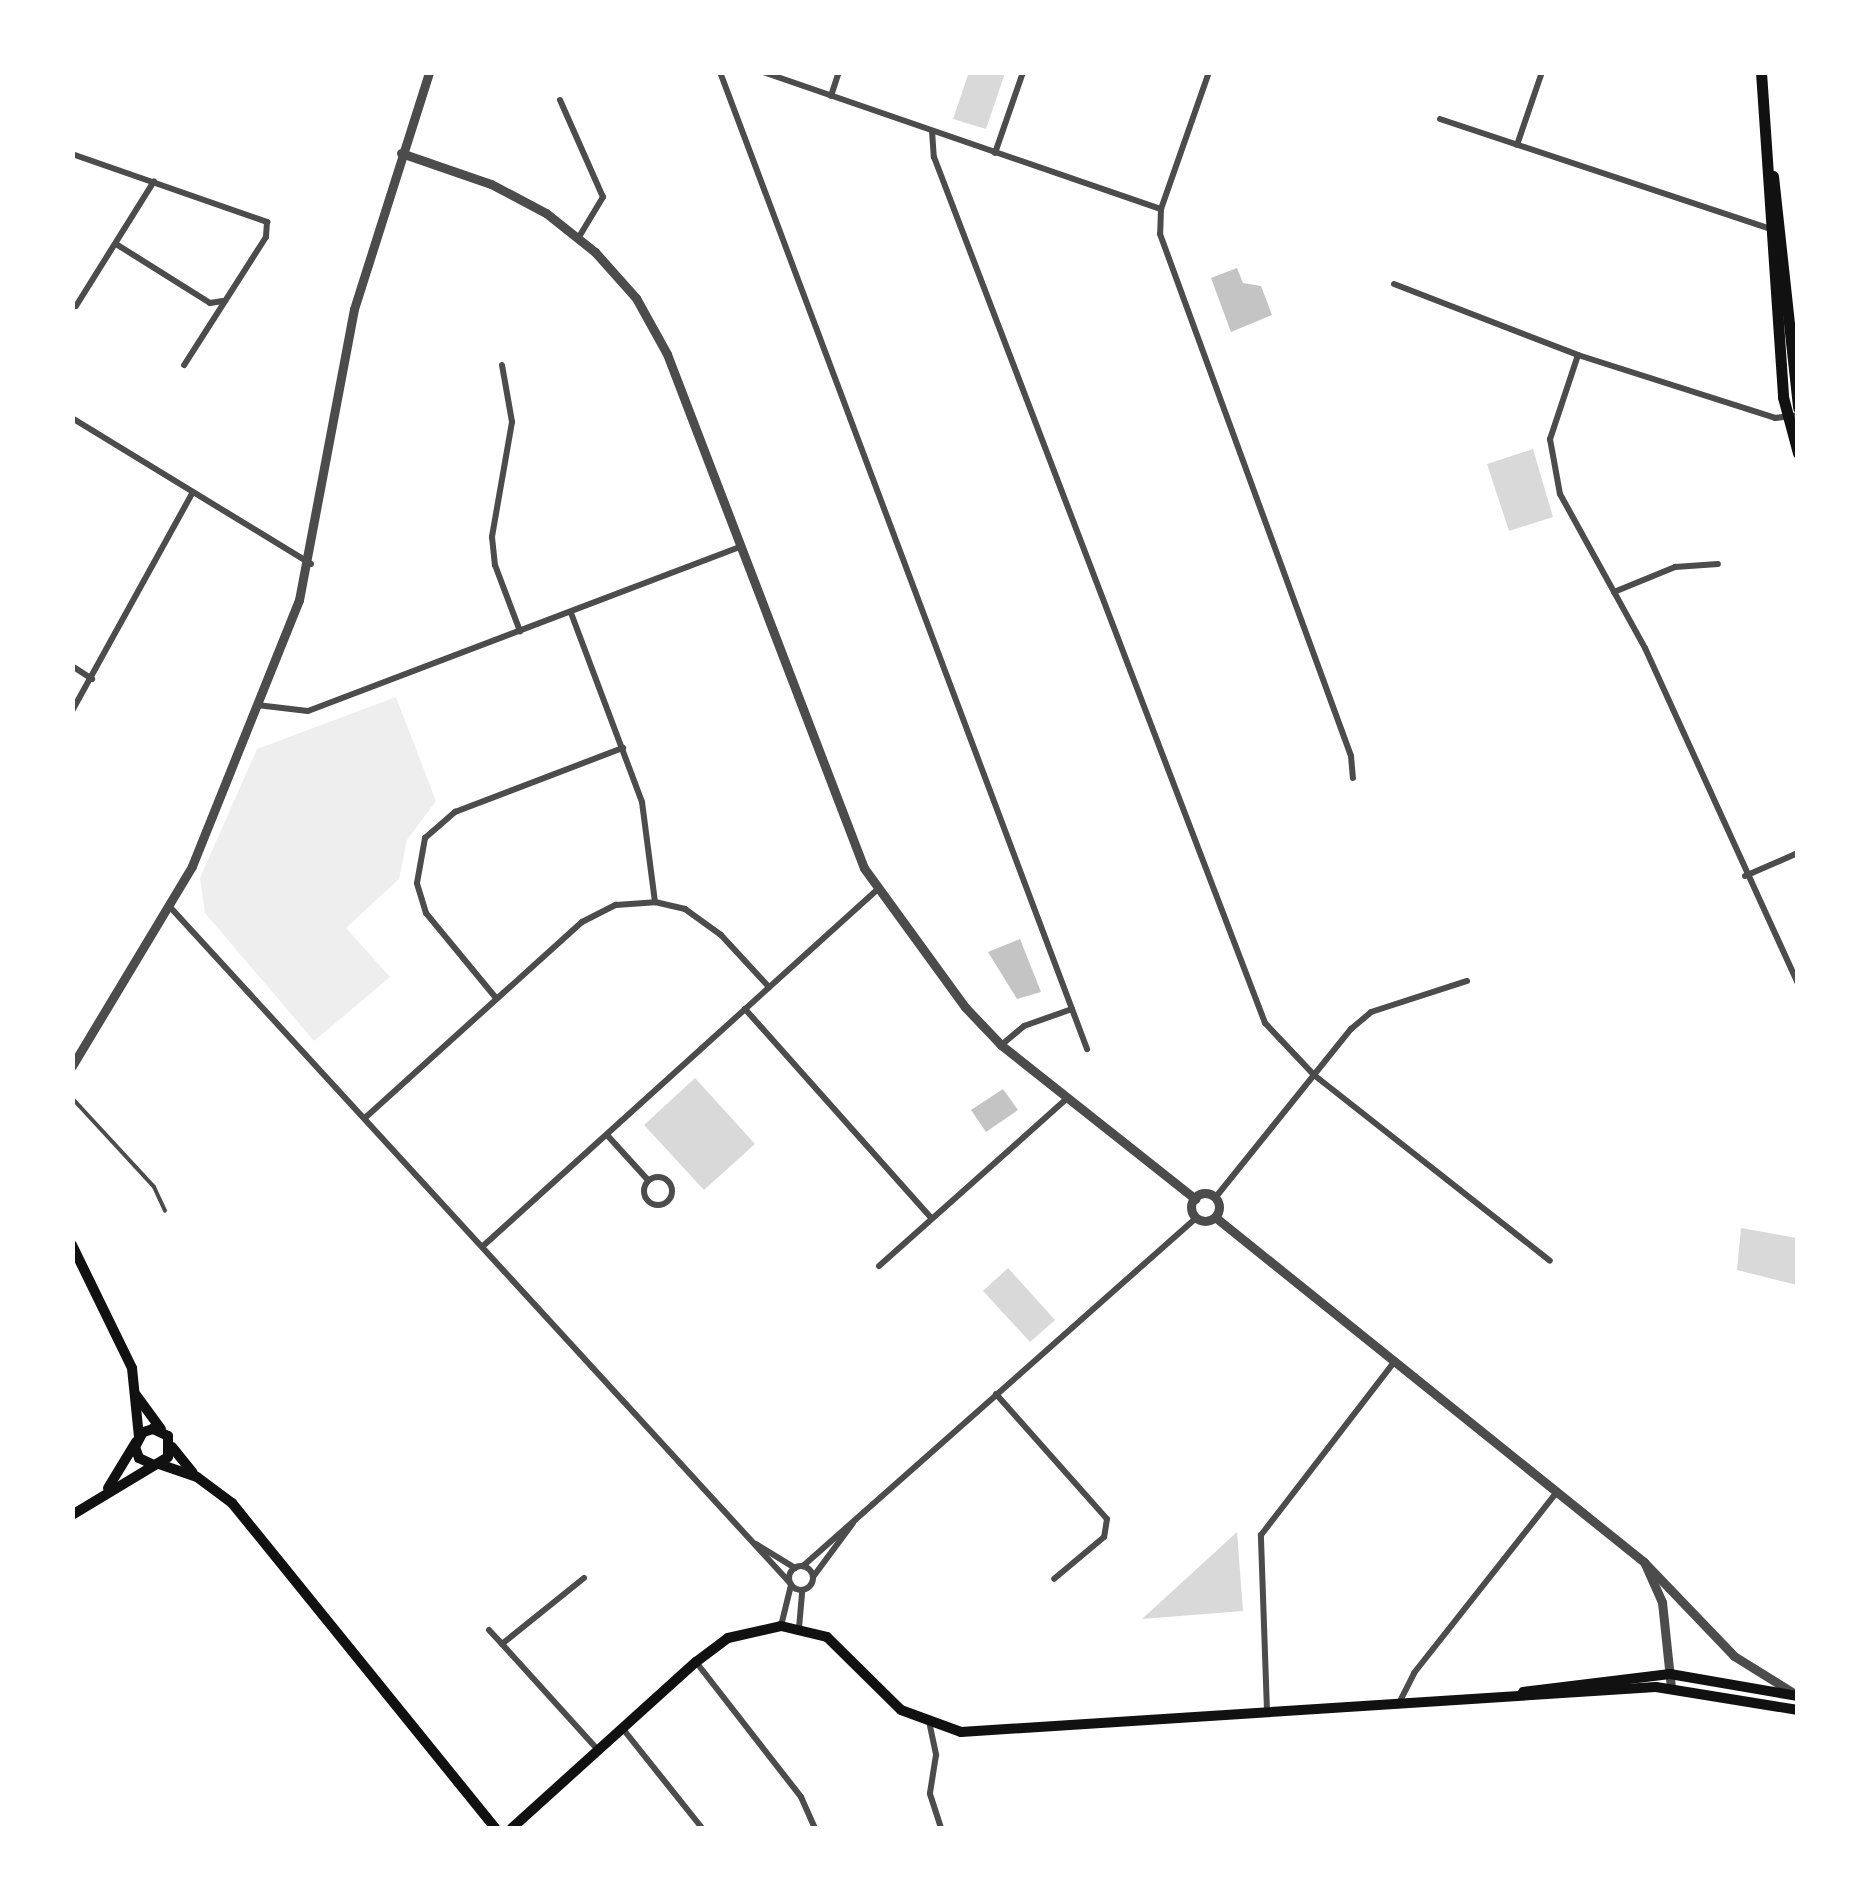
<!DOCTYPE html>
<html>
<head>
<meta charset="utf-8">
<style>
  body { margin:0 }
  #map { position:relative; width:1870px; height:1901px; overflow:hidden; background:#fff; font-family:"Archivo Narrow",sans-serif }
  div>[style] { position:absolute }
  .green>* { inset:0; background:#eee }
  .water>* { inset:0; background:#d9d9d9 }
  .building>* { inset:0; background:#c4c4c4 }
  .service>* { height:4px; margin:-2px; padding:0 2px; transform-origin:2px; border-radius:2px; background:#4c4c4c }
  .minor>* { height:6px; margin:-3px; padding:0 3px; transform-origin:3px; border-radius:3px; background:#4c4c4c }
  .minor>.ring { margin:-3px; padding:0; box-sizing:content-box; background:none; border:6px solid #4c4c4c; border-radius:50% }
  .tertiary>* { height:9px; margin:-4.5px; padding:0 4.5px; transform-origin:4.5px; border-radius:4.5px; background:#4c4c4c }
  .tertiary>.ring { margin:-4.5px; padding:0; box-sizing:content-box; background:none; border:9px solid #4c4c4c; border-radius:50% }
  .secondary>* { height:10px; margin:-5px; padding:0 5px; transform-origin:5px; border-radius:5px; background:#111 }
  .trunk>* { height:11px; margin:-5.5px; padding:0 5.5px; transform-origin:5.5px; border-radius:5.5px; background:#111 }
  span { translate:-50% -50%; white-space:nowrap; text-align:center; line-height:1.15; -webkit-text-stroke:10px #fff; paint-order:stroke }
  .frame { position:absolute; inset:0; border:75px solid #fff; pointer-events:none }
</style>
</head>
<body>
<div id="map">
  <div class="green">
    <div style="clip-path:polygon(396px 697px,436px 801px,407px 840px,399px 879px,346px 928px,390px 977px,314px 1041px,205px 913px,200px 878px,257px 749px)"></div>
  </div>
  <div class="water">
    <div style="clip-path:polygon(969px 72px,1005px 73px,986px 129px,953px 119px)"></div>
    <div style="clip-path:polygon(1533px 449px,1553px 517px,1509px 531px,1487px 464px)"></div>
    <div style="clip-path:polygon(695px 1078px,755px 1144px,704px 1190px,644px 1125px)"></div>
    <div style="clip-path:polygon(1741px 1228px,1797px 1238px,1797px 1285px,1737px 1270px)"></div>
    <div style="clip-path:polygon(1008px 1268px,1055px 1320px,1030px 1342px,983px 1291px)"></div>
    <div style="clip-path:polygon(1237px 1532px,1243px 1611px,1142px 1619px)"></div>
  </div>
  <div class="building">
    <div style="clip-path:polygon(1237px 268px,1243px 283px,1261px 286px,1272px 315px,1231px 332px,1211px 278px)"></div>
    <div style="clip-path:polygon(1020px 939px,1041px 992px,1017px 999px,988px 952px)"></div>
    <div style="clip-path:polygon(1003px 1089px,1018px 1110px,986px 1132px,971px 1110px)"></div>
  </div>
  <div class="service">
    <div style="left:72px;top:1098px;width:121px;rotate:47.3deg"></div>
    <div style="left:154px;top:1187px;width:26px;rotate:65deg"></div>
  </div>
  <div class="minor">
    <div style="left:720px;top:72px;width:1001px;rotate:69.41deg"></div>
    <div style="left:1072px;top:1009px;width:51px;rotate:160.5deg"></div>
    <div style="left:1024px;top:1026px;width:30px;rotate:140deg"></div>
    <div style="left:763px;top:72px;width:421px;rotate:19deg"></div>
    <div style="left:1209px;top:72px;width:145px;rotate:109.3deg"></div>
    <div style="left:1161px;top:209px;width:25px;rotate:92deg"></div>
    <div style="left:1160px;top:234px;width:556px;rotate:69.9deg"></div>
    <div style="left:1351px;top:756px;width:22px;rotate:85deg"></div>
    <div style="left:831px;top:96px;width:25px;rotate:-72deg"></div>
    <div style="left:560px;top:100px;width:106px;rotate:66.1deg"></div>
    <div style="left:603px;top:197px;width:47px;rotate:121deg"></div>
    <div style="left:1440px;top:119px;width:349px;rotate:18.4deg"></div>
    <div style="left:932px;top:131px;width:26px;rotate:86deg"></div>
    <div style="left:934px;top:157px;width:927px;rotate:69.08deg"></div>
    <div style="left:1265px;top:1023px;width:71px;rotate:46.7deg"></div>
    <div style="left:1314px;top:1075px;width:300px;rotate:38.2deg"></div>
    <div style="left:1517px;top:145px;width:77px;rotate:-71.1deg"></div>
    <div style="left:995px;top:153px;width:86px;rotate:-70.9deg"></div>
    <div style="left:72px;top:154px;width:207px;rotate:19.2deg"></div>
    <div style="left:267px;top:222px;width:15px;rotate:94deg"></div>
    <div style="left:266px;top:237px;width:152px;rotate:122.6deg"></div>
    <div style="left:116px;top:244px;width:111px;rotate:32.1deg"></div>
    <div style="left:210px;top:303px;width:13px;rotate:-9deg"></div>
    <div style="left:1394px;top:284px;width:197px;rotate:21.1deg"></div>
    <div style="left:1578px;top:355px;width:207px;rotate:17.7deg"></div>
    <div style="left:1775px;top:418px;width:23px;rotate:-7deg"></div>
    <div style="left:76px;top:306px;width:147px;rotate:-58deg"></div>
    <div style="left:1578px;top:355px;width:89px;rotate:108.4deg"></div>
    <div style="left:1550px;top:439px;width:56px;rotate:79.7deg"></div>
    <div style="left:1560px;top:494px;width:176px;rotate:61.1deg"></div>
    <div style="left:1645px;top:648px;width:368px;rotate:65.5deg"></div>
    <div style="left:502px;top:365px;width:58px;rotate:80deg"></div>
    <div style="left:512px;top:422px;width:117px;rotate:99.9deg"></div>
    <div style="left:492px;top:537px;width:28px;rotate:84deg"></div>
    <div style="left:495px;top:565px;width:71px;rotate:69.3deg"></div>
    <div style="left:72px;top:418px;width:280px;rotate:31.4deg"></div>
    <div style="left:1614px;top:592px;width:66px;rotate:-22.3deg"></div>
    <div style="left:1675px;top:567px;width:43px;rotate:-4deg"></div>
    <div style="left:571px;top:613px;width:202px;rotate:69.4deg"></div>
    <div style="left:642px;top:802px;width:101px;rotate:82.6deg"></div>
    <div style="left:72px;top:666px;width:24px;rotate:33deg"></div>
    <div style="left:257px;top:705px;width:51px;rotate:6.7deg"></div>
    <div style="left:308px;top:711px;width:461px;rotate:-20.8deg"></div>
    <div style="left:72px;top:711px;width:250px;rotate:-61.1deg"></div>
    <div style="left:1745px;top:876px;width:58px;rotate:-23.5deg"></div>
    <div style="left:170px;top:907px;width:917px;rotate:47.47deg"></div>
    <div style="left:496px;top:998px;width:110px;rotate:-129.5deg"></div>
    <div style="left:426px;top:913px;width:31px;rotate:-107deg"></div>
    <div style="left:417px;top:883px;width:46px;rotate:-79.9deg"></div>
    <div style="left:425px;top:838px;width:40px;rotate:-41deg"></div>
    <div style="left:455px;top:812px;width:180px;rotate:-20.9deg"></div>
    <div style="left:745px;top:1009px;width:280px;rotate:48.3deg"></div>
    <div style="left:1072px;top:1009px;width:43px;rotate:69.4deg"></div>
    <div style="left:366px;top:1117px;width:291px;rotate:-42.1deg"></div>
    <div style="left:582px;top:922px;width:38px;rotate:-27deg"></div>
    <div style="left:616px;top:905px;width:39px;rotate:-4deg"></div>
    <div style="left:655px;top:902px;width:31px;rotate:13deg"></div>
    <div style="left:685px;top:909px;width:44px;rotate:35.8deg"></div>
    <div style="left:721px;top:935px;width:71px;rotate:47.3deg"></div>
    <div style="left:607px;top:1135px;width:61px;rotate:47.7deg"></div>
    <div class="ring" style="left:644px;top:1177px;width:22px;height:22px"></div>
    <div style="left:1215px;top:1198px;width:217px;rotate:-51.2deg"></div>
    <div style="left:1351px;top:1029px;width:26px;rotate:-40deg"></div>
    <div style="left:1371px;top:1012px;width:101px;rotate:-17.9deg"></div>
    <div style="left:483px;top:1246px;width:532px;rotate:-42.11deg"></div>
    <div style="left:879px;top:1266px;width:249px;rotate:-41.7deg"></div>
    <div style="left:996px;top:1394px;width:167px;rotate:48.4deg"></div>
    <div style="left:1107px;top:1519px;width:18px;rotate:99deg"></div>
    <div style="left:1104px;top:1537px;width:65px;rotate:140deg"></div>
    <div style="left:756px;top:1544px;width:46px;rotate:31.6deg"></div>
    <div style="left:803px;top:1566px;width:525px;rotate:-41.52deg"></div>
    <div class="ring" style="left:789px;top:1566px;width:18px;height:18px"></div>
    <div style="left:813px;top:1577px;width:67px;rotate:-53.5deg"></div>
    <div style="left:584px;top:1578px;width:105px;rotate:141.2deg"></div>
    <div style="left:502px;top:1644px;width:143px;rotate:47.8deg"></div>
    <div style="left:781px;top:1626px;width:42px;rotate:-76.3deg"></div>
    <div style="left:799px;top:1628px;width:38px;rotate:-85deg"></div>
    <div style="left:489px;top:1630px;width:19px;rotate:47deg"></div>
    <div style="left:696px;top:1662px;width:171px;rotate:52.1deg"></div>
    <div style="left:801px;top:1797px;width:34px;rotate:66deg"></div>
    <div style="left:1398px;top:1705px;width:36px;rotate:-63deg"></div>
    <div style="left:1414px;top:1673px;width:231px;rotate:-51.7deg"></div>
    <div style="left:1267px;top:1711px;width:176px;rotate:-92deg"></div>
    <div style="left:1261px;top:1535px;width:220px;rotate:-52.4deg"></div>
    <div style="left:930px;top:1726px;width:30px;rotate:78deg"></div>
    <div style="left:936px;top:1755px;width:39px;rotate:99deg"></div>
    <div style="left:930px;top:1794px;width:36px;rotate:72deg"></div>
    <div style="left:623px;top:1729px;width:127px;rotate:51.4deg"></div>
  </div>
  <div class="tertiary">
    <div style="left:401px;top:153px;width:95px;rotate:19deg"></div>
    <div style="left:491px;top:184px;width:62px;rotate:27.8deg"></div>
    <div style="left:546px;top:213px;width:63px;rotate:38.5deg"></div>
    <div style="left:595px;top:252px;width:62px;rotate:48.3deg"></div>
    <div style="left:636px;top:298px;width:64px;rotate:61deg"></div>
    <div style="left:667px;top:354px;width:550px;rotate:69.03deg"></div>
    <div style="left:864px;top:868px;width:172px;rotate:54deg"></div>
    <div style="left:965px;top:1007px;width:52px;rotate:46.5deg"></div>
    <div style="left:1001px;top:1045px;width:248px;rotate:38.4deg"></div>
    <div style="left:72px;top:1066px;width:233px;rotate:-59deg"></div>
    <div style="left:192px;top:866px;width:287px;rotate:-68.1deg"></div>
    <div style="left:299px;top:600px;width:296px;rotate:-79.3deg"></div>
    <div style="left:354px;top:309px;width:249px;rotate:-72.4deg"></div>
    <div class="ring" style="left:1191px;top:1193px;width:19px;height:19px"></div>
    <div style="left:1215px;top:1217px;width:551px;rotate:38.81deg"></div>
    <div style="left:1644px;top:1562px;width:130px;rotate:46.2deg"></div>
    <div style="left:1734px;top:1656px;width:72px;rotate:31.9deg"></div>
    <div style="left:1645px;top:1564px;width:42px;rotate:65.9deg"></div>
    <div style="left:1662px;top:1602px;width:85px;rotate:84deg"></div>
  </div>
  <div class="secondary">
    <div style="left:72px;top:1245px;width:137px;rotate:64deg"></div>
    <div style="left:132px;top:1368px;width:69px;rotate:84.2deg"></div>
    <div style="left:136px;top:1395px;width:42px;rotate:53.7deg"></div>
    <div style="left:172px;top:1447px;width:33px;rotate:51deg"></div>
    <div style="left:159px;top:1464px;width:40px;rotate:18.9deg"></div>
    <div style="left:197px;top:1477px;width:44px;rotate:36.6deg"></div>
    <div style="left:232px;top:1503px;width:418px;rotate:51deg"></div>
    <div style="left:108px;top:1488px;width:54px;rotate:-58.7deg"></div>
    <div style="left:72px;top:1515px;width:112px;rotate:-31.1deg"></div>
    <div style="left:168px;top:1457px;width:21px;rotate:-90deg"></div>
    <div style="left:168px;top:1436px;width:17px;rotate:-155deg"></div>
    <div style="left:153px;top:1429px;width:10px;rotate:163deg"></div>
    <div style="left:143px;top:1432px;width:17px;rotate:118deg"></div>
    <div style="left:135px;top:1447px;width:12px;rotate:70deg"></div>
    <div style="left:139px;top:1458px;width:17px;rotate:25deg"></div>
    <div style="left:1523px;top:1692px;width:148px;rotate:-7deg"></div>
    <div style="left:1670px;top:1674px;width:130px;rotate:9.8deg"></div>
    <div style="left:512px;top:1828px;width:248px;rotate:-42.1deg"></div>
    <div style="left:696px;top:1662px;width:40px;rotate:-37deg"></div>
    <div style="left:728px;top:1638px;width:54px;rotate:-12.8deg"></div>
    <div style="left:781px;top:1626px;width:47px;rotate:13.4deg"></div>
    <div style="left:827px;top:1637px;width:104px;rotate:44.6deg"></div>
    <div style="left:901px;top:1710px;width:64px;rotate:20.1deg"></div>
    <div style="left:961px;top:1732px;width:696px;rotate:-3.7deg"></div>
    <div style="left:1656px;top:1687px;width:144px;rotate:9.2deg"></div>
  </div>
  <div class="trunk">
    <div style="left:1761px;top:72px;width:326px;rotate:86.1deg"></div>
    <div style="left:1783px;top:397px;width:58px;rotate:75deg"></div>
    <div style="left:1773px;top:176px;width:233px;rotate:83.8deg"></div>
  </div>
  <div class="frame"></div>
</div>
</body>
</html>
